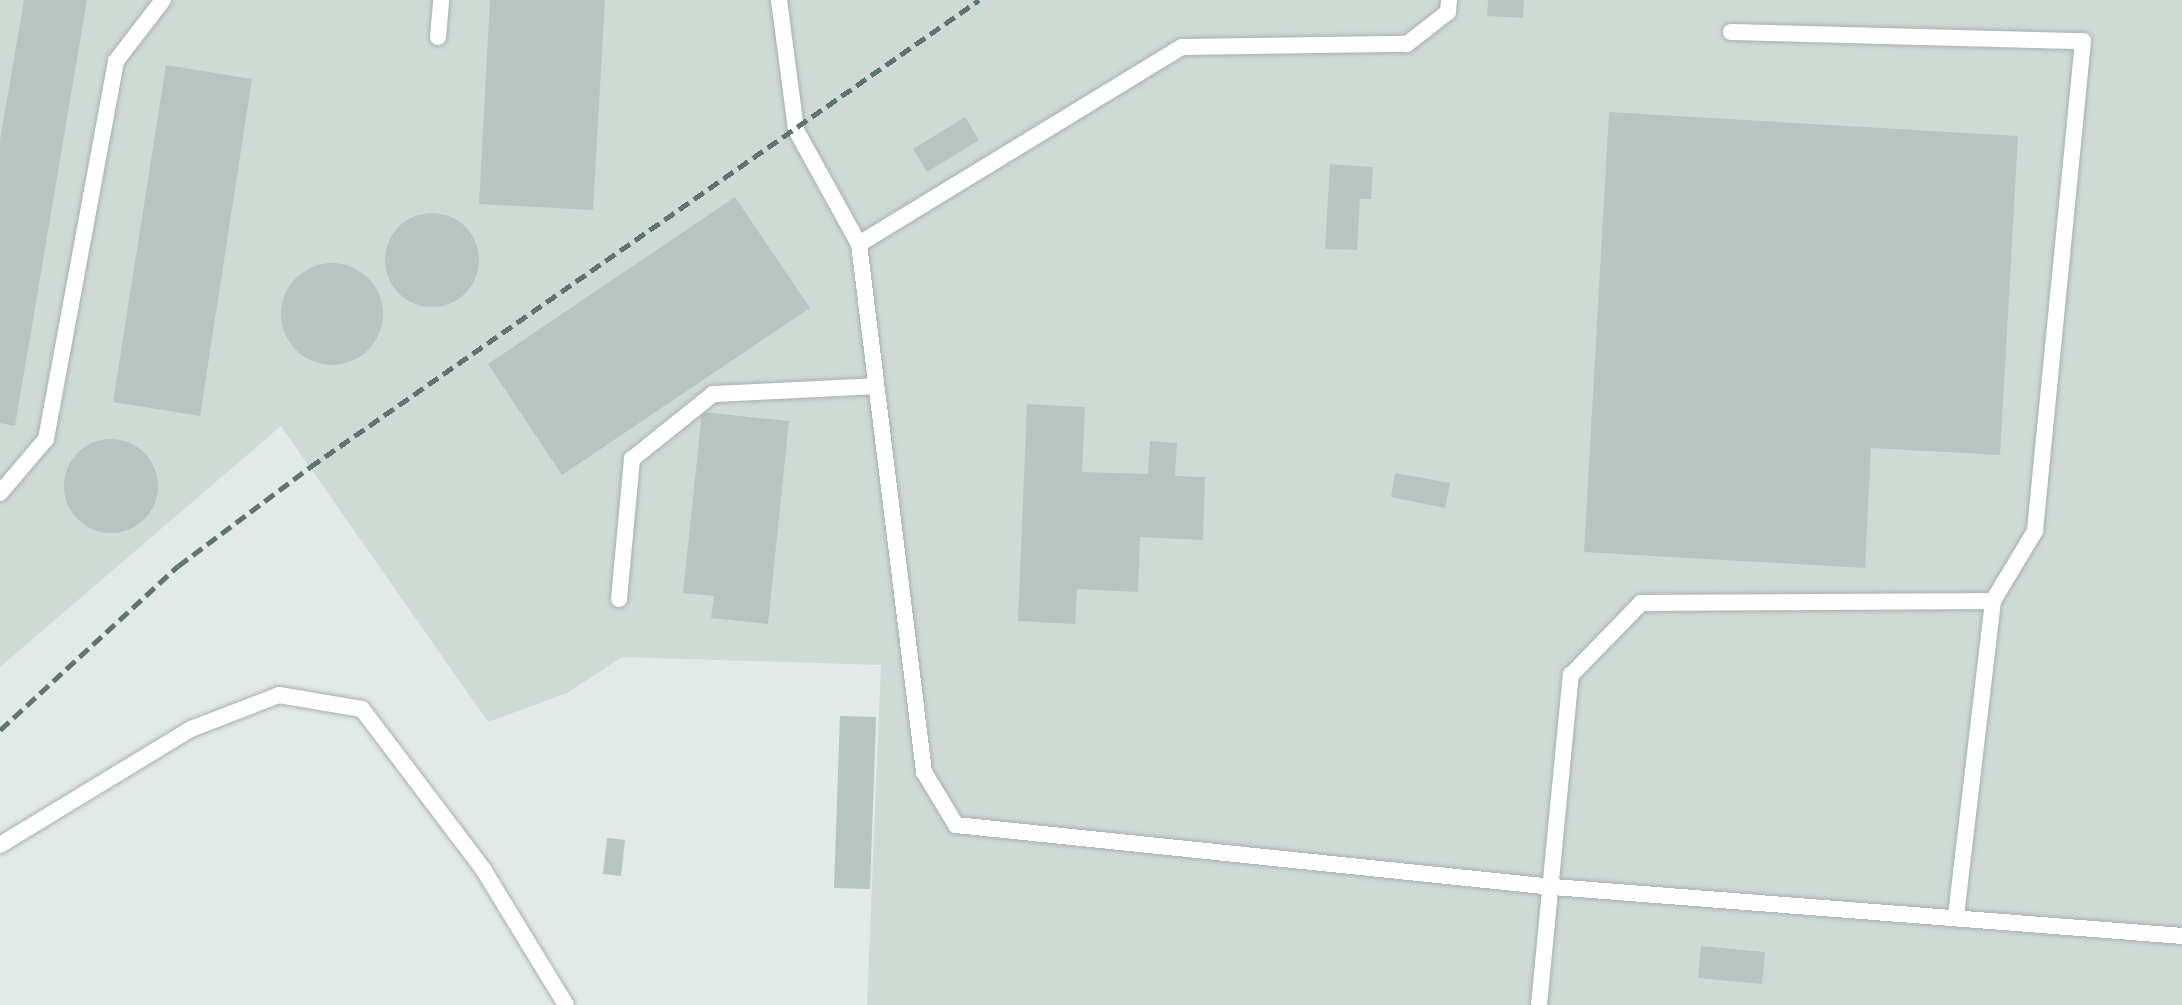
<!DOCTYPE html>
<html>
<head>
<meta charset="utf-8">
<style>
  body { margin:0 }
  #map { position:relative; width:2182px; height:1005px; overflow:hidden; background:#e1eae6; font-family:"DM Sans",sans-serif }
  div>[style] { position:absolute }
  .built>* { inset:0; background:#cfdad5 }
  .building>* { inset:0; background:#b6c5bf }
  .round { border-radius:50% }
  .roads { filter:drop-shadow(0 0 2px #a4b1ad) drop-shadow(0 0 2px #a4b1ad) }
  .lane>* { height:16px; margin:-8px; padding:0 8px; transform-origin:8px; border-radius:8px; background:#fff }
  .rail>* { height:4.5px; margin-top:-2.25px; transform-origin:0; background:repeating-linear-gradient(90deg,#5d7570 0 12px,transparent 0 18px) }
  span { translate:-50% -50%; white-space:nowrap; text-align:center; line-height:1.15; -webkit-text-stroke:4.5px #f1f7f4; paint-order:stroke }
</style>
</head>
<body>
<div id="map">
  <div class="built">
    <div style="clip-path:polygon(0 0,2182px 0,2182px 1005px,867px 1005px,881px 665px,622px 657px,567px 693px,488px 722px,281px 426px,0 667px)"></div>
  </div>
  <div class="building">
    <div style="clip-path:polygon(24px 0,87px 0,15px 426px,0 423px,0 140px)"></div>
    <div style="clip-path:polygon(490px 0,605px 0,593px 210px,479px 204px)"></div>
    <div style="clip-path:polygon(1488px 0,1524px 0,1523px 18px,1487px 16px)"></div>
    <div style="clip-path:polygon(166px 65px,252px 79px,200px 416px,113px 402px)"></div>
    <div style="clip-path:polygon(1609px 112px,2018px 136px,2000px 455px,1871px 448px,1865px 568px,1584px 552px)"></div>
    <div style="clip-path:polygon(965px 117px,979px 140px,927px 172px,913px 149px)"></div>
    <div style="clip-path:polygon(1330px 164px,1373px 167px,1371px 199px,1360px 199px,1357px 250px,1325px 249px)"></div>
    <div style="clip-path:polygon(735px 197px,810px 308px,562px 475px,488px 364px)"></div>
    <div class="round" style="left:385px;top:213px;width:94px;height:94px"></div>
    <div class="round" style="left:281px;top:263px;width:102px;height:102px"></div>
    <div style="clip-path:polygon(1027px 404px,1085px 407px,1082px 472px,1148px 474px,1150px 441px,1177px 443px,1175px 476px,1205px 477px,1203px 540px,1140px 537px,1138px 592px,1077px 589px,1075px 624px,1018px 621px)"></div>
    <div style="clip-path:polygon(702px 412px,789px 421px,768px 624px,711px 618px,714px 596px,683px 593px)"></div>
    <div class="round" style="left:64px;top:439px;width:94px;height:94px"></div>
    <div style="clip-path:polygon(1395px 473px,1450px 483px,1445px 508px,1391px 497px)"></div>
    <div style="clip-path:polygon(840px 716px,876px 717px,870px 889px,834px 888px)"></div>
    <div style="clip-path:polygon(607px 838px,625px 840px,621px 876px,603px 874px)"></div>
    <div style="clip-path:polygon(1701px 946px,1765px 952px,1762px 984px,1698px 978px)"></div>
  </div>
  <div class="roads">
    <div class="lane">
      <div style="left:779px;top:0;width:131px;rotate:82.5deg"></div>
      <div style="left:796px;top:130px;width:130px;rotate:61.1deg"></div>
      <div style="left:859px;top:244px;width:532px;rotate:82.98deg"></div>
      <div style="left:924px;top:772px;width:62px;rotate:58.9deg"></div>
      <div style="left:956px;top:825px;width:600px;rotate:5.93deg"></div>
      <div style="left:1553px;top:887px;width:631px;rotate:4.45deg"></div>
      <div style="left:1731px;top:32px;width:352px;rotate:1.5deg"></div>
      <div style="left:2083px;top:41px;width:492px;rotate:95.6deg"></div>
      <div style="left:2035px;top:531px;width:82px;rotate:121deg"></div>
      <div style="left:1993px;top:601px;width:319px;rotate:96.7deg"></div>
      <div style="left:438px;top:37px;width:37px;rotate:-85deg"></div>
      <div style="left:859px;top:244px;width:378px;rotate:-31.4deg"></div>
      <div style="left:1182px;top:47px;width:225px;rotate:-0.8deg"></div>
      <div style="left:1407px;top:44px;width:52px;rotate:-38deg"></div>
      <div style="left:1448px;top:12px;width:12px;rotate:-85deg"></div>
      <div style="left:0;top:493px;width:71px;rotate:-49.6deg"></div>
      <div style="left:46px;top:439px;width:384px;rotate:-79.5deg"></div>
      <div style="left:116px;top:61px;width:77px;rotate:-52.4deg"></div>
      <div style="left:619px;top:599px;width:141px;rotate:-84.7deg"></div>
      <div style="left:632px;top:459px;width:104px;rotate:-38.7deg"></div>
      <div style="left:713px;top:394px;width:163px;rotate:-2.8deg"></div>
      <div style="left:0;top:845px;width:223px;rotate:-31.3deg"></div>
      <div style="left:191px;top:729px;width:94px;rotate:-21.1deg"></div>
      <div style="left:279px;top:695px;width:84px;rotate:9.6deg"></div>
      <div style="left:362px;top:709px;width:201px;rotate:52.9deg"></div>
      <div style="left:483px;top:869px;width:159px;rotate:58.6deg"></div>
      <div style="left:1539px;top:1005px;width:332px;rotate:-84.5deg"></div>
      <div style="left:1571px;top:675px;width:100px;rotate:-45.8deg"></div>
      <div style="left:1641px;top:603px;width:352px;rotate:-0.3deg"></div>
    </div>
  </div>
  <div class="rail">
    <div style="left:0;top:730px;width:242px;rotate:-42.7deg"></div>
    <div style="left:178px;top:566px;width:165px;rotate:-36.9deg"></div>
    <div style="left:310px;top:467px;width:816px;rotate:-34.92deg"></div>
  </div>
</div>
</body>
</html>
